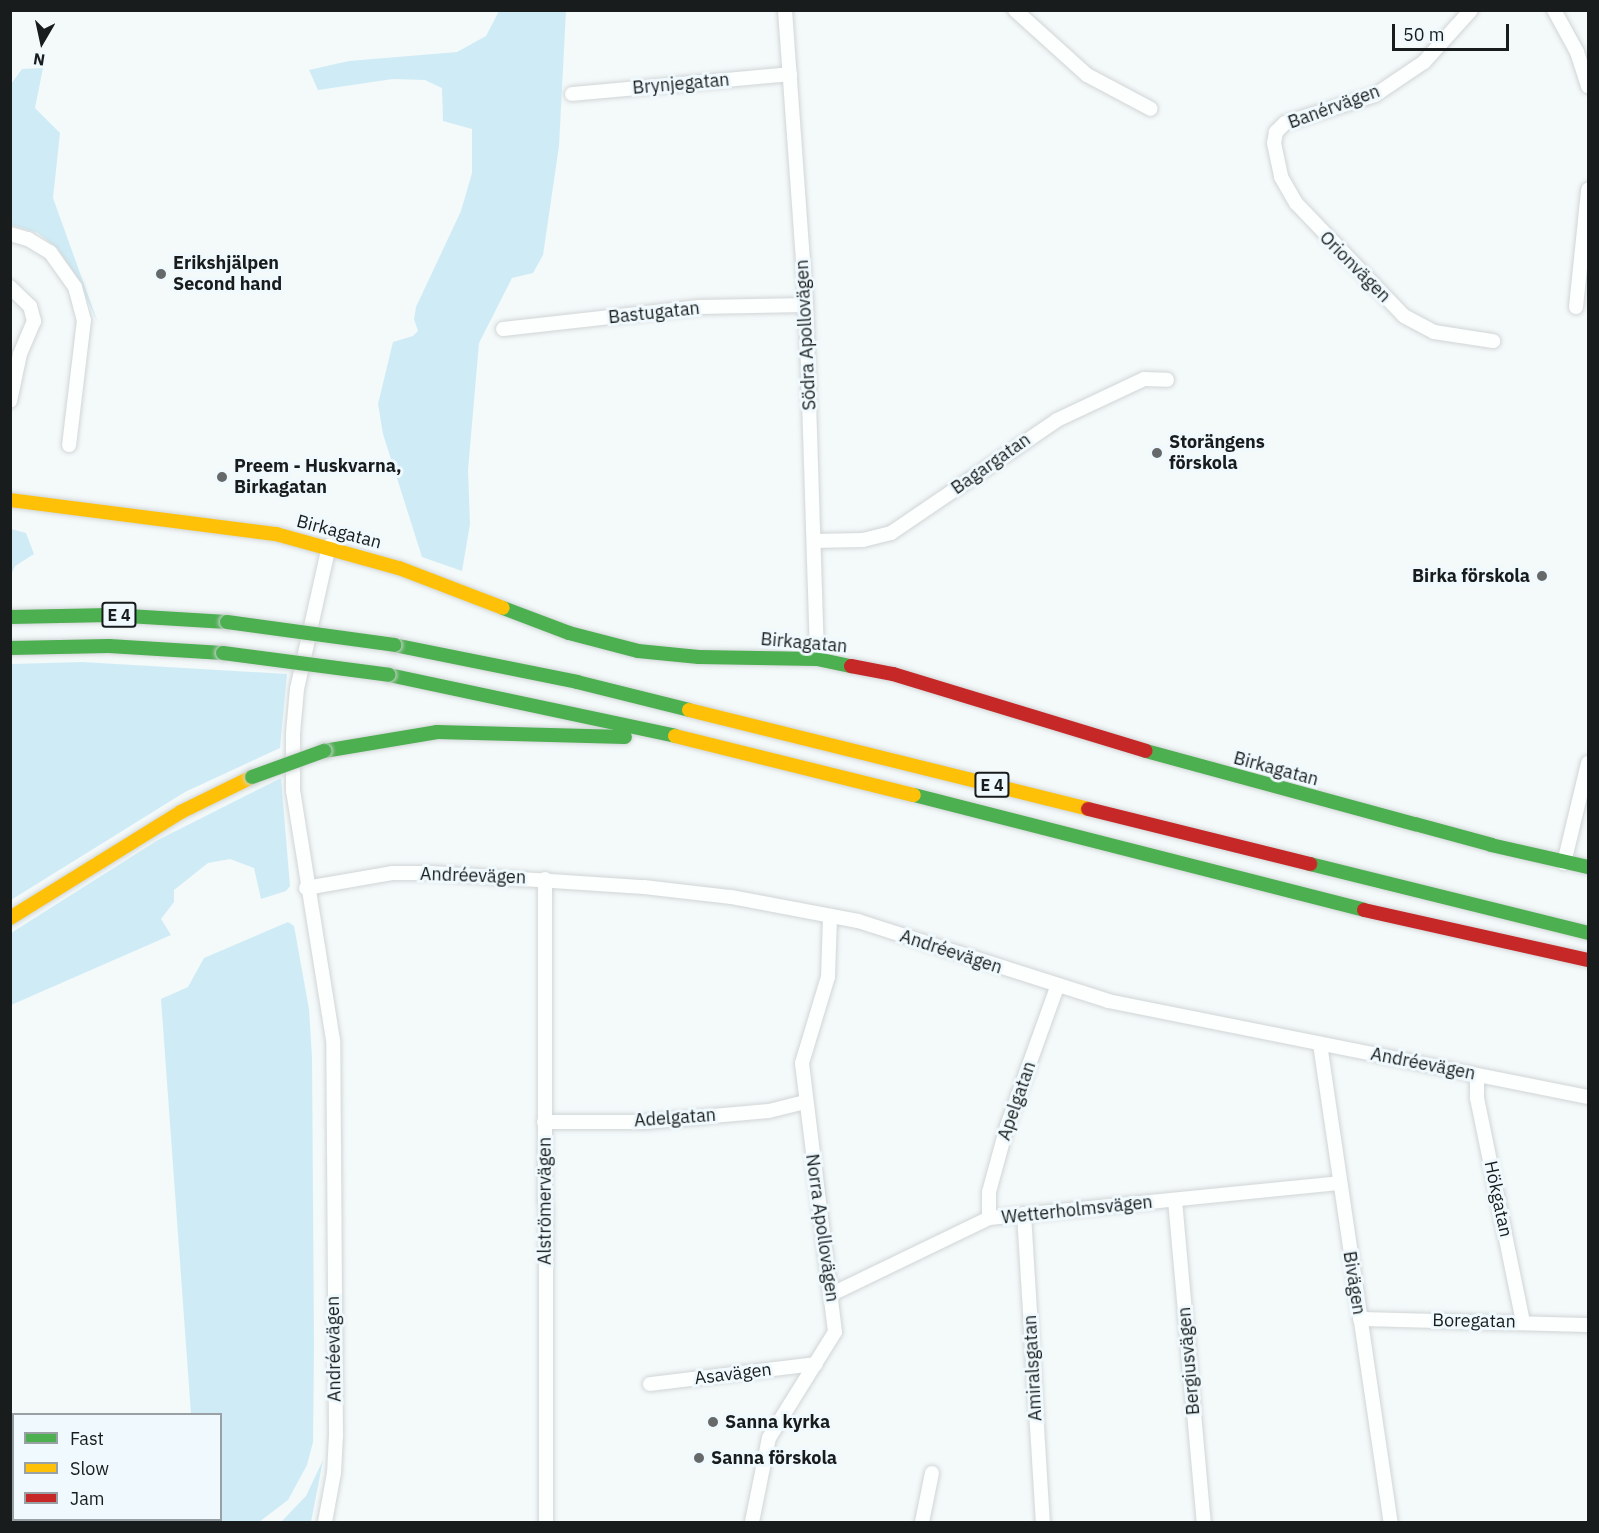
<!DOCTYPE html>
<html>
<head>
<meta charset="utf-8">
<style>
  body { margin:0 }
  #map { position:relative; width:1599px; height:1533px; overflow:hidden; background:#f4f9fa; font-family:"IBM Plex Sans",sans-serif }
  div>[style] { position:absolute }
  .green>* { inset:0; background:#cfecf6 }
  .roads { filter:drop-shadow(0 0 2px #d1d5d6) drop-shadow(0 0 2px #d1d5d6) }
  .street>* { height:14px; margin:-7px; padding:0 7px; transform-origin:7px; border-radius:7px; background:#fdfefe }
  .fast>* { height:14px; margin:-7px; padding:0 7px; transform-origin:7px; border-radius:7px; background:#4caf50 }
  .slow>* { height:14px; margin:-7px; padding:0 7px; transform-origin:7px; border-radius:7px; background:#ffc107 }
  .jam>* { height:14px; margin:-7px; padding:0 7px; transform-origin:7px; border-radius:7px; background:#c62828 }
  .bridges { filter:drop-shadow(0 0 2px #d1d5d6) drop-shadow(0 0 2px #d1d5d6) }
  .fast-bridge>* { height:14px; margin:-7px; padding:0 7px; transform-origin:7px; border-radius:7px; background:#4caf50 }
  .dots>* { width:16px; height:16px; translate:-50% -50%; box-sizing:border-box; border:3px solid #f0fafe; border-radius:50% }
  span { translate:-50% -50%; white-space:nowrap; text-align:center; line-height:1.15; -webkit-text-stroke:6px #f0fafe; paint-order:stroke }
  .shield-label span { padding:2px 4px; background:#f0fafe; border:2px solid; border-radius:4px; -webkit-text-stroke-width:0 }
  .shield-label { font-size:16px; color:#181c1d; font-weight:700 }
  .street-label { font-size:18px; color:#181c1d }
  .poi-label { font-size:18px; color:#181c1d; font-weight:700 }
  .left { translate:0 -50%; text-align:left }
  .right { translate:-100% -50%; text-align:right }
  .frame { position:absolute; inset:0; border:12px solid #181c1d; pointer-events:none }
  .legend { position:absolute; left:12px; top:1413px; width:210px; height:108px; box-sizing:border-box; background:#f0fafe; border:2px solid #9aa1a4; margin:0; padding:8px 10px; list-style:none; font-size:18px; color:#181c1d }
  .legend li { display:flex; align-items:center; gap:12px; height:30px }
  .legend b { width:30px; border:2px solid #9aa1a4 }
  .north { position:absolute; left:12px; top:12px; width:60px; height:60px; -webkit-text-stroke:4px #f0fafe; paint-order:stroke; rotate:189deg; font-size:16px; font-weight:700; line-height:24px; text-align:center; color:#181c1d }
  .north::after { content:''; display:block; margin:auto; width:21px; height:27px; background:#181c1d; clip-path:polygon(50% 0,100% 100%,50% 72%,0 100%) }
  .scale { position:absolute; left:1392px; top:24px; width:117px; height:27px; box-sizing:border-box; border:3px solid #181c1d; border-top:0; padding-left:8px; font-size:18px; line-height:21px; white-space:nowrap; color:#181c1d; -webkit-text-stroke:4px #f0fafe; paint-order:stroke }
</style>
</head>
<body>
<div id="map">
  <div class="green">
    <div style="clip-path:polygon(499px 11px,566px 11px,559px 146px,543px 255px,533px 273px,512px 278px,479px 343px,468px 470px,470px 524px,462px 571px,422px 557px,383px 434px,378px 404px,393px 342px,413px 336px,418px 331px,414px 319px,416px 307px,461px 211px,472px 173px,472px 129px,443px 121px,442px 88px,425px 80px,393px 79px,318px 90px,309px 70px,349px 61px,457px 52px,486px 36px)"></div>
    <div style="clip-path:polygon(43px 68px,35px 108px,60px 133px,53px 198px,98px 323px,78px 280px,58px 249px,38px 233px,11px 225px,11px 84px,22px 69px)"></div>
    <div style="clip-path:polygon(11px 529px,26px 533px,34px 554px,15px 566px,11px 575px)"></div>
    <div style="clip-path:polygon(82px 662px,287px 674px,280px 748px,185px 792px,11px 900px,11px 664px)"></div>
    <div style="clip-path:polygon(281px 778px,290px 886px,286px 891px,261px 899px,254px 868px,230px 859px,208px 863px,174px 890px,174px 902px,161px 919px,171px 935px,11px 1005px,11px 933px,158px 840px)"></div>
    <div style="clip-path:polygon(288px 922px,294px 926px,309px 1009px,312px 1057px,314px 1347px,313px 1442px,307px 1465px,288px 1500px,259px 1522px,11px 1522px,11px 1510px,14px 1520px,220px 1520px,220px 1414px,191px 1414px,161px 999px,188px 987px,204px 958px)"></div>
    <div style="clip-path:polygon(323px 1460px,311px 1522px,281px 1522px,306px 1496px)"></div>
  </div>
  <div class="roads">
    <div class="street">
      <div style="left:785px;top:10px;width:296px;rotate:85.9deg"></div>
      <div style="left:806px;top:305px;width:354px;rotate:88.2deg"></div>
      <div style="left:1015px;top:10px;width:97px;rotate:42.1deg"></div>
      <div style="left:1087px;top:75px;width:72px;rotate:28deg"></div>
      <div style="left:1471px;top:10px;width:70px;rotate:132.1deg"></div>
      <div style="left:1424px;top:62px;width:59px;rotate:146deg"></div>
      <div style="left:1375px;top:95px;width:94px;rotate:162.7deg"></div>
      <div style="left:1285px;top:123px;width:13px;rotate:135deg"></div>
      <div style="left:1276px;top:132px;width:11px;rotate:100deg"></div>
      <div style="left:1274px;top:143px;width:35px;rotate:78deg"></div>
      <div style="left:1281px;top:177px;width:30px;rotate:60deg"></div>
      <div style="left:1296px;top:203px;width:156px;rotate:46.3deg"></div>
      <div style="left:1404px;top:316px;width:34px;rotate:28deg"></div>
      <div style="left:1434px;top:332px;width:60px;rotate:8.7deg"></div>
      <div style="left:1554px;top:10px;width:48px;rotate:61.3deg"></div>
      <div style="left:1577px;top:52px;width:36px;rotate:72deg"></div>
      <div style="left:572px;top:94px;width:219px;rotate:-5.2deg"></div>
      <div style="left:10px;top:234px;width:19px;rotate:16deg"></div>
      <div style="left:28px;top:239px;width:26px;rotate:31deg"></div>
      <div style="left:50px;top:252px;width:43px;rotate:54.5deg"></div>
      <div style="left:75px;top:287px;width:34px;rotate:75deg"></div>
      <div style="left:84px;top:320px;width:126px;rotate:96.8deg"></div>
      <div style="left:10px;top:287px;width:28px;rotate:44deg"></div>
      <div style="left:30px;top:306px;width:16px;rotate:75deg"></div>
      <div style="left:34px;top:321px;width:36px;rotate:113deg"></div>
      <div style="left:20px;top:354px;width:48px;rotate:102deg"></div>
      <div style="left:1576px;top:307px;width:118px;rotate:-84.1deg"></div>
      <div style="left:503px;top:329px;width:198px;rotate:-6.4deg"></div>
      <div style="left:700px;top:307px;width:106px;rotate:-1.1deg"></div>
      <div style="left:814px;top:541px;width:49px;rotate:-1.2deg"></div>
      <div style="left:863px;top:540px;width:29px;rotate:-14deg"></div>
      <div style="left:891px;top:533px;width:201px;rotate:-34.2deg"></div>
      <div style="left:1057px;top:420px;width:96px;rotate:-25.2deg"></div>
      <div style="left:1144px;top:379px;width:23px;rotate:2deg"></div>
      <div style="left:1564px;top:863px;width:103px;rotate:-76.5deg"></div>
      <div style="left:545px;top:879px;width:643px;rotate:89.91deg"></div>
      <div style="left:306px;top:888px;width:87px;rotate:-9.9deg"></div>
      <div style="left:392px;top:873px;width:39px"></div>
      <div style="left:431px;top:873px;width:213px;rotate:3.8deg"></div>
      <div style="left:644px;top:887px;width:88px;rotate:6.6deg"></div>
      <div style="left:731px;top:897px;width:129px;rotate:10.7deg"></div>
      <div style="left:858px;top:921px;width:262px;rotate:17.7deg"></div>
      <div style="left:1108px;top:1001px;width:490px;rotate:11.3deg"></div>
      <div style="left:1320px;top:1044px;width:483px;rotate:81.6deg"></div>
      <div style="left:1477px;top:1075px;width:23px;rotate:90deg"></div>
      <div style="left:1477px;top:1098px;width:229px;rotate:78.4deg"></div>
      <div style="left:544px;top:1122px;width:101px"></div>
      <div style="left:645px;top:1122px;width:124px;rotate:-5.1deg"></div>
      <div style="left:769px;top:1111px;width:37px;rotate:-14deg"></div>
      <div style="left:1175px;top:1200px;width:323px;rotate:84.9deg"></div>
      <div style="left:1024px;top:1214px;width:309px;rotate:86.5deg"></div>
      <div style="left:989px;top:1218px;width:26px;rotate:-90deg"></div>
      <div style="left:989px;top:1192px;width:68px;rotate:-74.7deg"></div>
      <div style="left:1007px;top:1126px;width:148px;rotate:-70.2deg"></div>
      <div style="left:832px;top:1294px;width:174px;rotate:-25.8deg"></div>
      <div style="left:989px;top:1218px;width:352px;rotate:-5.7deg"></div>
      <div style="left:1360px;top:1319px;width:228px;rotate:1.5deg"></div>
      <div style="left:650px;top:1384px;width:167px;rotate:-6.9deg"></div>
      <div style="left:325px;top:1522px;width:50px;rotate:-79.6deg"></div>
      <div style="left:334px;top:1473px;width:37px;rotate:-87deg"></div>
      <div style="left:336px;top:1436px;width:396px;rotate:-90.4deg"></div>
      <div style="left:333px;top:1040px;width:252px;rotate:-99.1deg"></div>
      <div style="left:293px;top:791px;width:58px;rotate:-90deg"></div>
      <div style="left:293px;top:733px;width:44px;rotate:-84.8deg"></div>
      <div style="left:297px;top:689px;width:147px;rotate:-77.4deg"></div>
      <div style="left:752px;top:1522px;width:86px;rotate:-78.6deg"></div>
      <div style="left:769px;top:1438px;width:125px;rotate:-58.1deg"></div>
      <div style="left:835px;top:1332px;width:271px;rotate:-97deg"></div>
      <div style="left:802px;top:1063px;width:90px;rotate:-73.2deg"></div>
      <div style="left:828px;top:977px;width:60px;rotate:-88.1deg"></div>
      <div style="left:922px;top:1522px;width:50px;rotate:-78.5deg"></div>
    </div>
    <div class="fast">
      <div style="left:503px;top:608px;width:71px;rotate:20.7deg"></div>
      <div style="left:569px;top:633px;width:71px;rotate:14.6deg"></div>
      <div style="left:638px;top:651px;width:61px;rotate:5.6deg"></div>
      <div style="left:699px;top:657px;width:118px;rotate:1deg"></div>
      <div style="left:817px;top:659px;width:35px;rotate:12deg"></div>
      <div style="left:10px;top:617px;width:101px;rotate:-1.1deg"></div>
      <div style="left:111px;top:615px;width:116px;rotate:3.5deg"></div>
      <div style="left:394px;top:645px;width:187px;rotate:11.4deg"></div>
      <div style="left:577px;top:682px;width:115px;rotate:14deg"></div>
      <div style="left:10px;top:648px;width:99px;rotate:-1.2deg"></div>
      <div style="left:109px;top:646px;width:114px;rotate:3.5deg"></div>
      <div style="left:389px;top:675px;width:292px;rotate:12deg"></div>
      <div style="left:324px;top:751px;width:115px;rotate:-9.5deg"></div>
      <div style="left:437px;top:732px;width:188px;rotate:1.5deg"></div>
      <div style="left:1146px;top:751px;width:358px;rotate:15.2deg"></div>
      <div style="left:1491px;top:845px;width:99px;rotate:12.8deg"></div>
      <div style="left:914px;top:795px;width:464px;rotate:14.3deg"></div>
      <div style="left:1310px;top:864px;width:286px;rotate:13.9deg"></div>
    </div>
    <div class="slow">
      <div style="left:10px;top:500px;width:268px;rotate:7.3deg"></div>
      <div style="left:276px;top:534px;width:128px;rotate:15.5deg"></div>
      <div style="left:399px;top:568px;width:111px;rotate:21deg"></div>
      <div style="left:689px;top:710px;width:411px;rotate:13.9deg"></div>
      <div style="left:675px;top:736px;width:246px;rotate:13.9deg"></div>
      <div style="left:10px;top:918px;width:201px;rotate:-31.8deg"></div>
      <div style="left:181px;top:812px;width:79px;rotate:-26.2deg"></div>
    </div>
    <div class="jam">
      <div style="left:851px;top:666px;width:43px;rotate:10.8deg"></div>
      <div style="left:893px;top:674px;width:264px;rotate:16.9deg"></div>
      <div style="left:1088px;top:809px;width:229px;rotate:13.9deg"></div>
      <div style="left:1364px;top:910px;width:230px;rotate:12.6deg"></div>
    </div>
  </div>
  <div class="bridges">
    <div class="fast-bridge">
      <div style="left:227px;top:622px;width:169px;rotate:7.8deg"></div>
      <div style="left:223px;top:653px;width:167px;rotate:7.5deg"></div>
      <div style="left:252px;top:777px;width:77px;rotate:-19.9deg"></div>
    </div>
  </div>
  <div class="dots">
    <div style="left:161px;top:274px;background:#65696a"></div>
    <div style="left:1157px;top:453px;background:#65696a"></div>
    <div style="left:222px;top:477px;background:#65696a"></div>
    <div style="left:1542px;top:576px;background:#65696a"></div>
    <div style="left:713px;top:1422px;background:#65696a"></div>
    <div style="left:699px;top:1458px;background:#65696a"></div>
  </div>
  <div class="shield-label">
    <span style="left:119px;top:615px">E 4</span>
    <span style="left:992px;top:785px">E 4</span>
  </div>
  <div class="street-label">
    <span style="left:681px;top:84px;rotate:-5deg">Brynjegatan</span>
    <span style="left:1334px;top:107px;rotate:-20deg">Banérvägen</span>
    <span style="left:1355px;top:267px;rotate:45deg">Orionvägen</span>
    <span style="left:654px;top:313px;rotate:-6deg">Bastugatan</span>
    <span style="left:806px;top:335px;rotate:-93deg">Södra Apollovägen</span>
    <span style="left:991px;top:464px;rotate:-35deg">Bagargatan</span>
    <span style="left:339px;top:532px;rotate:15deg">Birkagatan</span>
    <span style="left:804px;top:643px;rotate:5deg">Birkagatan</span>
    <span style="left:1276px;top:769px;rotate:15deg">Birkagatan</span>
    <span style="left:473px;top:876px;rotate:2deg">Andréevägen</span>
    <span style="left:951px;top:952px;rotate:18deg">Andréevägen</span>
    <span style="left:1423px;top:1064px;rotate:11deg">Andréevägen</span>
    <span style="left:1017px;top:1101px;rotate:-71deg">Apelgatan</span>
    <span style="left:675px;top:1118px;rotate:-4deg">Adelgatan</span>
    <span style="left:1498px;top:1199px;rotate:78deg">Hökgatan</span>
    <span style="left:545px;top:1201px;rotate:-90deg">Alströmervägen</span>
    <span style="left:1077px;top:1210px;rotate:-6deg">Wetterholmsvägen</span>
    <span style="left:822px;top:1228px;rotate:82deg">Norra Apollovägen</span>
    <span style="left:1354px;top:1283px;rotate:81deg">Bivägen</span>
    <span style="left:1474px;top:1321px;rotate:1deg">Boregatan</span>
    <span style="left:334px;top:1349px;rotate:-91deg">Andréevägen</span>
    <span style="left:1189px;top:1361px;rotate:-95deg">Bergiusvägen</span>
    <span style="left:1033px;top:1368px;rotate:-93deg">Amiralsgatan</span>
    <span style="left:733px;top:1374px;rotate:-7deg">Asavägen</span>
  </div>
  <div class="poi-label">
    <span class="left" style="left:173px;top:274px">Erikshjälpen<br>Second hand</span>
    <span class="left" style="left:1169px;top:453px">Storängens<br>förskola</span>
    <span class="left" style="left:234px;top:477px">Preem - Huskvarna,<br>Birkagatan</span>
    <span class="right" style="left:1530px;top:576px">Birka förskola</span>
    <span class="left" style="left:725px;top:1422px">Sanna kyrka</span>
    <span class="left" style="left:711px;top:1458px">Sanna förskola</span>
  </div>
  <div class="frame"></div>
  <ul class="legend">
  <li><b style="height:8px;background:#4caf50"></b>Fast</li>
  <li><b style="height:8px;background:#ffc107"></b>Slow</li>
  <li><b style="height:8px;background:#c62828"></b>Jam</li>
  </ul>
  <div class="north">N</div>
  <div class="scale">50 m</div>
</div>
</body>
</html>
